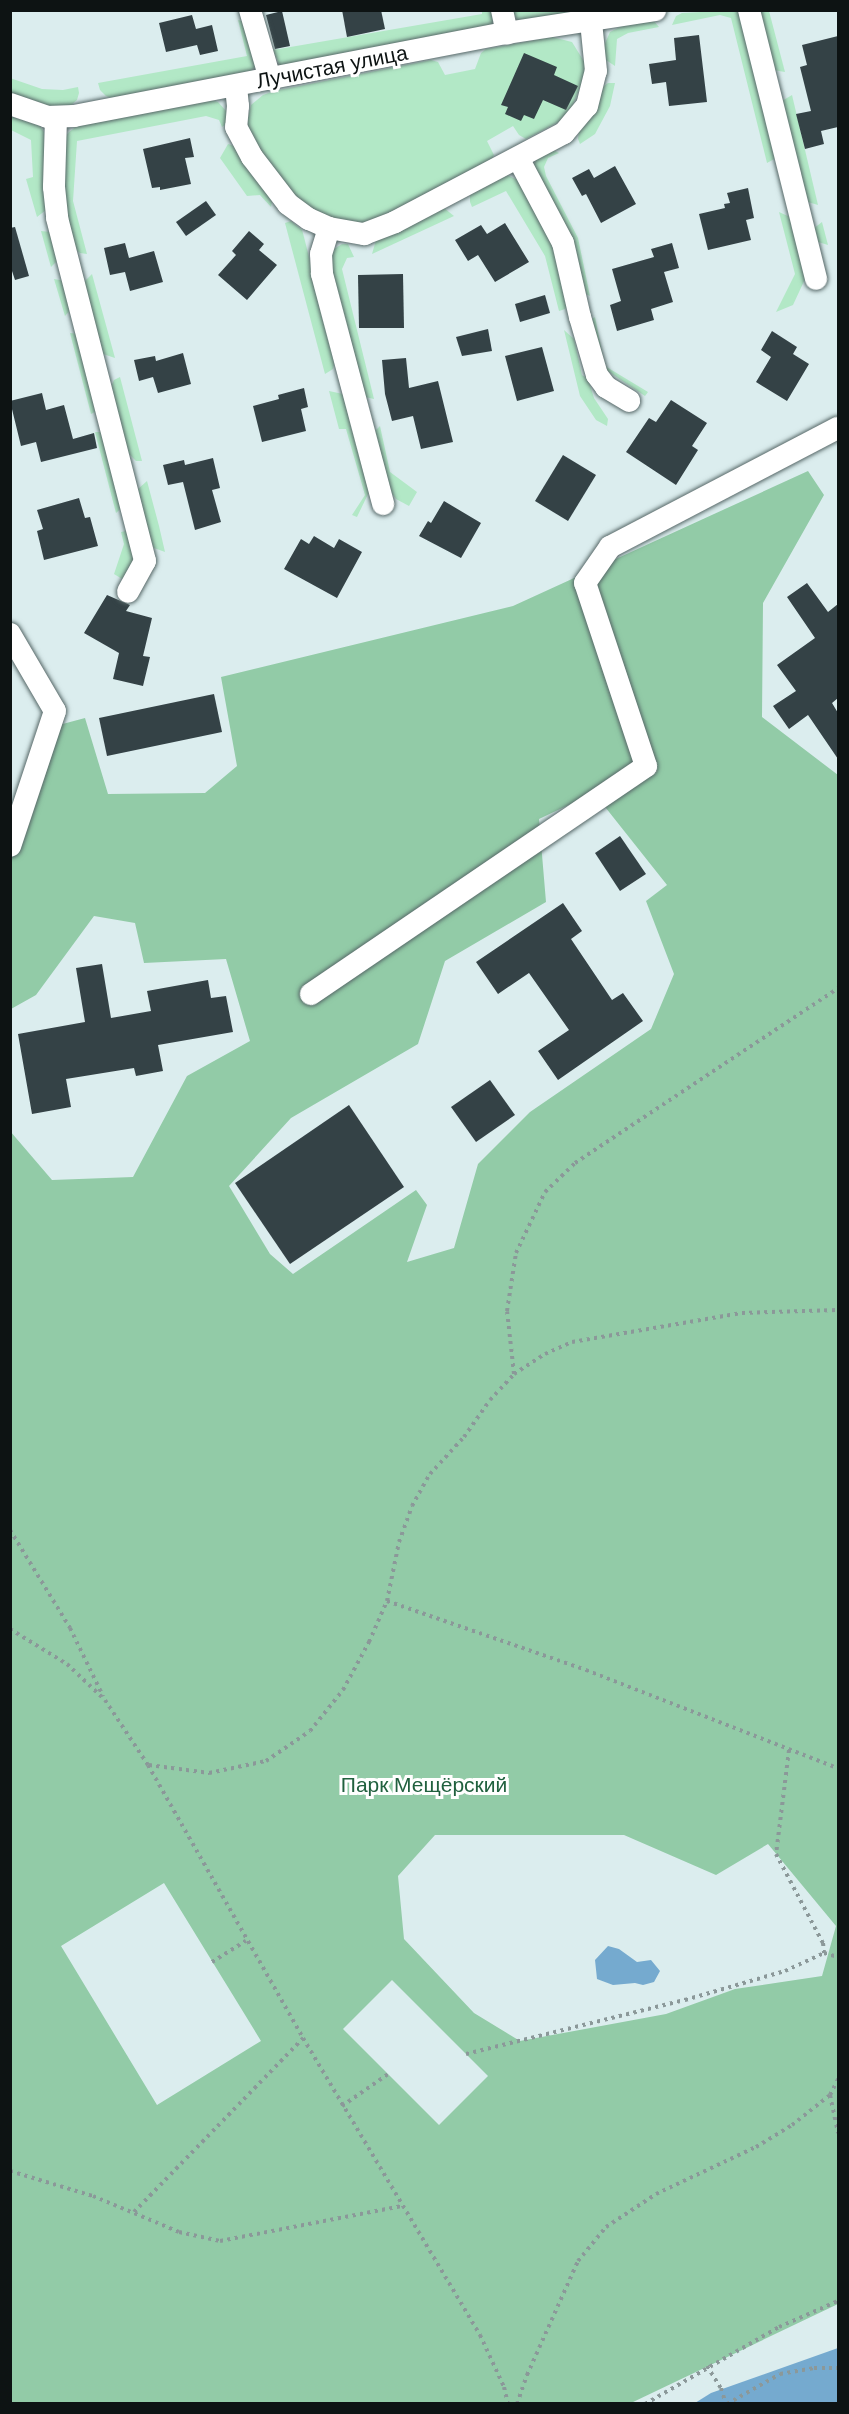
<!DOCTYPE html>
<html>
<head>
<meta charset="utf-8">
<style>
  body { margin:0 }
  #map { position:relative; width:849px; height:2414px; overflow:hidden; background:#dbedee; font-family:"DM Sans",sans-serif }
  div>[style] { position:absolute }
  .green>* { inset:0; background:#b2e8c6 }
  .forest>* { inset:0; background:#92cba7 }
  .water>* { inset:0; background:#75aacf }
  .building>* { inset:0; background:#344246 }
  .path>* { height:4px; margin-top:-2px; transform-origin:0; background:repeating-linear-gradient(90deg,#8b9899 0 3px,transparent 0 7.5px) }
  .roads { filter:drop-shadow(0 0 2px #566767) drop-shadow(0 0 2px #566767) }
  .minor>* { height:22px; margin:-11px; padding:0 11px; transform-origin:11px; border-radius:11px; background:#fff }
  span { translate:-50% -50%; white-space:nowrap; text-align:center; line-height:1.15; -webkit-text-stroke:6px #fff; paint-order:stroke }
  .street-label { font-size:21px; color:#0d1313 }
  .park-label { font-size:21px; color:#21613f }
  .frame { position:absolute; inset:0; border:12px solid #0d1313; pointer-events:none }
</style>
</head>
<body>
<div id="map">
  <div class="green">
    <div style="clip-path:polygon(739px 10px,776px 158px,767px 163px,731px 18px,720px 15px,672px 25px,676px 16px,682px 13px)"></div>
    <div style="clip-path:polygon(482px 11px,493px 11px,494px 20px,490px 27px,285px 67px,279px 64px,273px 50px,482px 14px)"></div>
    <div style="clip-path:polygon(511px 11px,597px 11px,519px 22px)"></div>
    <div style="clip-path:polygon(757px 11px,769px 11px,785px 72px,773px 70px)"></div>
    <div style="clip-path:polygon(238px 20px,242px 21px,256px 65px,251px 72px,114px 99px,106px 96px,100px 90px,98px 83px,247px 56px)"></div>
    <div style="clip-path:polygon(653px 20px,659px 27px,628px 33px,617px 39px,615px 66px,606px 60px,603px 48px,610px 32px,626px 24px)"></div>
    <div style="clip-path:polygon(552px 37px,572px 42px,585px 63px,585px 75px,568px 117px,526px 139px,519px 135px,513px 126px,487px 141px,494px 155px,492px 159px,391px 214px,361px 224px,332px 221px,293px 197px,258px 152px,247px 123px,251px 105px,263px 95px,274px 91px,431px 60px,438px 62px,445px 75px,475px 69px,481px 53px,486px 49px)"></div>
    <div style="clip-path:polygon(10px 78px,42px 89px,63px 90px,78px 87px,79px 93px,77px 100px,71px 105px,49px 107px,11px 94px)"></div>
    <div style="clip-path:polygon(608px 83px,615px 83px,610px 106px,595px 134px,580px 144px,578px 139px,579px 132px,591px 118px,604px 86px)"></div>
    <div style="clip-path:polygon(792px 95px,818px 205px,808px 202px,782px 101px)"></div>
    <div style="clip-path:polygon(211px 100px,218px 102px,227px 112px,226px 124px,222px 127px,219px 120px,206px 116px,77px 141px,73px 201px,87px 254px,80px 253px,74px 248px,65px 216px,63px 140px,69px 132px,77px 126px)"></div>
    <div style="clip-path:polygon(10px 116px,40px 126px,44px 132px,46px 210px,37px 217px,26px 179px,33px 177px,31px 140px,11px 130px)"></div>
    <div style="clip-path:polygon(228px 144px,234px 146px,268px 193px,272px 202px,271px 207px,260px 195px,247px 196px,220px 158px)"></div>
    <div style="clip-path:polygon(551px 149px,559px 153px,548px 158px,544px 167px,546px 176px,578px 238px,590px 296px,584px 293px,534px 165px,537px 157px)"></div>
    <div style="clip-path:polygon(505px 174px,520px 181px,552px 238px,568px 305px,565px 309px,559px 311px,545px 256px,506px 191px,472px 207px,470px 202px,470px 191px)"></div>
    <div style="clip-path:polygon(444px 208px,454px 216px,372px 254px,376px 240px)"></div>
    <div style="clip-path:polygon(779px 212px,790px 217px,806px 277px,793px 305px,776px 312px,795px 274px)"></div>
    <div style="clip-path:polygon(291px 221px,302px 230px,304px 237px,335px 361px,333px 369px,325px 374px,285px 223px)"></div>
    <div style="clip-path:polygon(822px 222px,828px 245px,815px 241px,813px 229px)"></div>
    <div style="clip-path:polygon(41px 231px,51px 232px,59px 259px,51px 267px)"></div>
    <div style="clip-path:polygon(342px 244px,348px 244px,354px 257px,347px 258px,342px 269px,374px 399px,365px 397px,330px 272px,330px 256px,334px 249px)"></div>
    <div style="clip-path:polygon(92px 274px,115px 358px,103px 354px,84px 282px)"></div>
    <div style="clip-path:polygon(54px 279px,65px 281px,72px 308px,65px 316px)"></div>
    <div style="clip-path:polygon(595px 317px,605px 366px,648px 392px,645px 396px,603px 368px,592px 319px)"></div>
    <div style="clip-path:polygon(564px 330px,574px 339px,582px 375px,588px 379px,594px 398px,608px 419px,607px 426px,596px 420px,580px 396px)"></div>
    <div style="clip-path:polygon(70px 333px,79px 334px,95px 412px,91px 414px)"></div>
    <div style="clip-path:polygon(120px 377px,142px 461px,136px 461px,126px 451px,111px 387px,114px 380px)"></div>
    <div style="clip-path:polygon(329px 391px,343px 394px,369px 492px,357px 517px,352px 515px,365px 495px,346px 429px,339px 429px)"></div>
    <div style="clip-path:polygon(380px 426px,390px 472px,417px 492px,409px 506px,396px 499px,390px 491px,374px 432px)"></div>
    <div style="clip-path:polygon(95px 432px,101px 432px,124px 506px,116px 513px)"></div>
    <div style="clip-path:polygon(147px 481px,159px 526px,165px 552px,154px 548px,151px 543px,138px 489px)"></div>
    <div style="clip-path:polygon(126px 531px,136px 553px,127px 582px,114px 574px,124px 544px,121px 532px)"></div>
  </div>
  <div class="forest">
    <div style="clip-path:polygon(evenodd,808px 471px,824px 495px,763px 603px,762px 717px,838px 775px,838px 2304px,631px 2403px,11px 2403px,10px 1131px,52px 1180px,133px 1177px,187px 1076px,250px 1041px,226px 959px,144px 963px,135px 923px,94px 916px,36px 995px,11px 1009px,11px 823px,44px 729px,85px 718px,108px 794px,205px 793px,237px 766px,221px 677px,513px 606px,808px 471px,594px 793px,667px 885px,646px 901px,674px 974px,651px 1029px,530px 1112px,478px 1164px,454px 1248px,407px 1262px,427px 1205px,416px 1190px,293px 1274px,270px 1254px,229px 1186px,291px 1118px,418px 1044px,445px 961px,546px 902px,539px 819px,594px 793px,808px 471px,435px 1835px,624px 1835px,716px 1875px,768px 1844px,836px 1926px,822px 1976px,735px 1989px,666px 2014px,520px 2041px,474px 2013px,404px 1939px,398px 1876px,435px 1835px,808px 471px,164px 1883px,261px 2041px,157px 2105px,61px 1946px,164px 1883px,808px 471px,392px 1980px,488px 2076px,439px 2125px,343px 2029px,392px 1980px)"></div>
  </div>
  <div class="water">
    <div style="clip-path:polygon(608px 1946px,619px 1949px,637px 1962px,651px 1960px,660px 1971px,654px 1982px,643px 1985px,635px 1983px,613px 1985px,597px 1979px,595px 1960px)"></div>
    <div style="clip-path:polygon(838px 2348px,838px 2403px,695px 2403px,711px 2393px)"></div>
  </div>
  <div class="building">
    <div style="clip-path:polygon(342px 10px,381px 10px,385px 29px,347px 37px)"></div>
    <div style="clip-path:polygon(282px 11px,290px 46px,275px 49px,266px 15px)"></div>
    <div style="clip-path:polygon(192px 15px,196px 29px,212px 25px,218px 51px,200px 55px,197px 45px,166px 52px,159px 23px)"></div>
    <div style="clip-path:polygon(699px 35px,707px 102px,669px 106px,666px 82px,652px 84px,649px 64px,676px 60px,674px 38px)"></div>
    <div style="clip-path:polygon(838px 36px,838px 127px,821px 131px,824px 144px,805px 149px,796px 114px,811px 111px,800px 67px,807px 65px,802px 45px)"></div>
    <div style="clip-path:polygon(524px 53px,557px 67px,554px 75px,578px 86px,566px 110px,543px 100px,534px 119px,524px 115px,521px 121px,505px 114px,508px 107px,501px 105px)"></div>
    <div style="clip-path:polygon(190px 138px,194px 157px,185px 158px,191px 184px,160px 190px,160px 187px,152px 188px,143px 149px)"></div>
    <div style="clip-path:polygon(615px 166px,636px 204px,601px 223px,586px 194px,582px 196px,572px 178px,589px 169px,594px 178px)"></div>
    <div style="clip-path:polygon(748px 188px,754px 218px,746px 220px,751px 240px,708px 250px,699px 214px,725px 208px,724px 204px,730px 203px,727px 193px)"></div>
    <div style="clip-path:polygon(206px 201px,216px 215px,186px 236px,176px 222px)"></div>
    <div style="clip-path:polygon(505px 223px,529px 262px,495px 282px,478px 255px,468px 261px,455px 240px,481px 225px,487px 234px)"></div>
    <div style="clip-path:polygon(15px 227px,29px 276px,15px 280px,10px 265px,10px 228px)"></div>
    <div style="clip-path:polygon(249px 231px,264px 244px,259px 250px,277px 265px,247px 300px,218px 275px,236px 255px,232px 251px)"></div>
    <div style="clip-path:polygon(125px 243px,129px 258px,154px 251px,163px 282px,130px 291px,125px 272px,110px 275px,104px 248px)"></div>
    <div style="clip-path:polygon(672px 243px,679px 268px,664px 272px,673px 302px,651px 309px,654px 320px,617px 331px,610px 305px,621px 301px,612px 269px,654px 257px,651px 249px)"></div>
    <div style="clip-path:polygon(403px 274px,404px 328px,359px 328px,358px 275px)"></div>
    <div style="clip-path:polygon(545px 295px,550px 313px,520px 322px,515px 304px)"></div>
    <div style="clip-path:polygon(488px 329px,492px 351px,462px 356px,456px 337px)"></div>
    <div style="clip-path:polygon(772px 331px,797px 347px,793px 354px,809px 364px,787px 401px,756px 382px,771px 357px,761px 350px)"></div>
    <div style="clip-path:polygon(542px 347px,554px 391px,517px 401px,505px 356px)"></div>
    <div style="clip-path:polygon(183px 353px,191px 384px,158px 393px,153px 377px,139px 381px,134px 360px,155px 356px,156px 361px)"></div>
    <div style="clip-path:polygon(406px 358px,409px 388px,438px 381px,453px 442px,421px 449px,413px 416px,392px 421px,385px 394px,382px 360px)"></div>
    <div style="clip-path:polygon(304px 388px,308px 407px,301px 409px,306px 431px,262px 442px,253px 406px,279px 399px,278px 395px)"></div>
    <div style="clip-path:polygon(42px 393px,46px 410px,64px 405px,73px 439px,94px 433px,97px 448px,41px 462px,36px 442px,21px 446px,10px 401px)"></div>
    <div style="clip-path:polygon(671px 400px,707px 423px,692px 446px,698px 450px,676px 485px,626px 452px,649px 418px,656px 422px)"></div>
    <div style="clip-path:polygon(563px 455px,596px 475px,568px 521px,535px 501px)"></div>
    <div style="clip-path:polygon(213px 458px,220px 488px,212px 490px,221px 522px,195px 530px,183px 482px,168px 485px,163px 465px,184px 460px,185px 465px)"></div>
    <div style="clip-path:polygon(79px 498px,85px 518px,90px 517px,98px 546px,44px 560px,37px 531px,43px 529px,37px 510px)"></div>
    <div style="clip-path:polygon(444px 501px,481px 523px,461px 558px,419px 536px,428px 521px,431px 523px)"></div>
    <div style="clip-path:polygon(314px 536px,334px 548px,339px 539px,362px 552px,337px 598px,284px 569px,301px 539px,309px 544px)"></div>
    <div style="clip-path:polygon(807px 583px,828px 612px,838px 604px,838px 698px,832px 703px,838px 713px,838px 759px,808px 715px,789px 729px,773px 706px,796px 691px,777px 665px,815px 638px,787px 597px)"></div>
    <div style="clip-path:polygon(107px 595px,130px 605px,126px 611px,152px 618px,143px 656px,150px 657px,143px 686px,113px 679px,119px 653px,84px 633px)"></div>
    <div style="clip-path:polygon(214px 694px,222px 732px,107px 756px,99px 718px)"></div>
    <div style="clip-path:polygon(620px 836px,646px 874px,620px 891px,595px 853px)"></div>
    <div style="clip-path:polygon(563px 903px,582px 931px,571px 939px,612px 1000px,623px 993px,643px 1021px,558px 1080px,538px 1051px,569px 1030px,529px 973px,498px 994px,476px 962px)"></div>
    <div style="clip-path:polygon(102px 964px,111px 1018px,151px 1011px,147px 991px,208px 980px,211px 998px,226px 996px,233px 1032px,158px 1045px,163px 1071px,136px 1076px,134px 1068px,66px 1079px,71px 1107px,32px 1114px,18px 1034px,85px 1022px,76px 968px)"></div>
    <div style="clip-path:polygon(490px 1080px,515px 1115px,476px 1142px,451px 1107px)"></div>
    <div style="clip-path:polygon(349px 1105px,404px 1187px,290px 1264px,235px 1183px)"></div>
  </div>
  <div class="path">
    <div style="left:514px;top:1374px;width:63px;rotate:-96.3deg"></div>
    <div style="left:507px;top:1311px;width:59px;rotate:-81.2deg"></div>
    <div style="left:516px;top:1253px;width:68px;rotate:-64.6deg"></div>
    <div style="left:545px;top:1192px;width:42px;rotate:-44deg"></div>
    <div style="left:575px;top:1163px;width:316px;rotate:-33.6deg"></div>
    <div style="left:10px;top:1530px;width:115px;rotate:58.5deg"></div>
    <div style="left:70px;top:1628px;width:76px;rotate:64.1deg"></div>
    <div style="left:387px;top:1601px;width:211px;rotate:19.1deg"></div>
    <div style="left:586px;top:1670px;width:270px;rotate:21.3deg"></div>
    <div style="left:10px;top:1629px;width:67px;rotate:31.6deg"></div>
    <div style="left:67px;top:1664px;width:52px;rotate:43.5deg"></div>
    <div style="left:105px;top:1700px;width:78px;rotate:56.5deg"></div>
    <div style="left:148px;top:1765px;width:314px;rotate:60.4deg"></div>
    <div style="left:303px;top:2038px;width:346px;rotate:59.2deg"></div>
    <div style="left:480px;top:2335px;width:57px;rotate:65.2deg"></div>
    <div style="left:504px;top:2387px;width:17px;rotate:77deg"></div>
    <div style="left:789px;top:1750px;width:105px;rotate:97.1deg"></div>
    <div style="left:776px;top:1854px;width:101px;rotate:62.2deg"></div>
    <div style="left:823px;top:1943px;width:10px;rotate:84deg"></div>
    <div style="left:149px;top:1765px;width:61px;rotate:7.6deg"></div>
    <div style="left:209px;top:1773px;width:58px;rotate:-11.9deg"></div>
    <div style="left:266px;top:1761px;width:53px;rotate:-34.3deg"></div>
    <div style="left:310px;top:1731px;width:53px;rotate:-51.2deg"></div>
    <div style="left:343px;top:1690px;width:55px;rotate:-61.6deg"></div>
    <div style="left:369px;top:1642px;width:45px;rotate:-66.3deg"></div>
    <div style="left:387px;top:1601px;width:60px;rotate:-78.5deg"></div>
    <div style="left:399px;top:1542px;width:38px;rotate:-70deg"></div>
    <div style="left:412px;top:1506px;width:37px;rotate:-61deg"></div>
    <div style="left:430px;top:1474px;width:50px;rotate:-47.4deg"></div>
    <div style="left:464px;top:1437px;width:45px;rotate:-54.9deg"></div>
    <div style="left:490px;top:1400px;width:35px;rotate:-47deg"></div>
    <div style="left:514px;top:1374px;width:37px;rotate:-33deg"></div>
    <div style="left:545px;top:1354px;width:30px;rotate:-24deg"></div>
    <div style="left:572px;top:1342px;width:172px;rotate:-9.7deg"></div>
    <div style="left:742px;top:1313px;width:96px;rotate:-1.8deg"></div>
    <div style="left:212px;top:1962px;width:40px;rotate:-32deg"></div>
    <div style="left:466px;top:2054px;width:226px;rotate:-13.9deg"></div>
    <div style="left:685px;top:2000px;width:104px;rotate:-16.2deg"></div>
    <div style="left:785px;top:1971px;width:43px;rotate:-24.8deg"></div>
    <div style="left:824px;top:1953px;width:15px;rotate:16deg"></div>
    <div style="left:830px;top:2095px;width:39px;rotate:78deg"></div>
    <div style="left:342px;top:2106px;width:56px;rotate:-34.8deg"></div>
    <div style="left:10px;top:2171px;width:87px;rotate:16.8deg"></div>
    <div style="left:93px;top:2196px;width:93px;rotate:22.7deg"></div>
    <div style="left:179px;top:2232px;width:42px;rotate:12.4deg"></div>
    <div style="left:220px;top:2241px;width:184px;rotate:-10.9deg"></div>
    <div style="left:134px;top:2212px;width:243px;rotate:-45.8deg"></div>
    <div style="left:707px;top:2366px;width:26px;rotate:58deg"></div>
    <div style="left:721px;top:2388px;width:17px;rotate:73deg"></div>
    <div style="left:517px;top:2404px;width:31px;rotate:-71deg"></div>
    <div style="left:527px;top:2375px;width:125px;rotate:-65.9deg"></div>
    <div style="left:578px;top:2261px;width:44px;rotate:-50.5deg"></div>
    <div style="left:606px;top:2227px;width:60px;rotate:-33.4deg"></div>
    <div style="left:656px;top:2194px;width:110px;rotate:-25.2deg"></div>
    <div style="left:756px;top:2147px;width:42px;rotate:-31.4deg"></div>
    <div style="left:792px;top:2125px;width:48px;rotate:-38.3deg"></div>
    <div style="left:830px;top:2095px;width:18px;rotate:-63deg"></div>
    <div style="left:645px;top:2404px;width:155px;rotate:-29.9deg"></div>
    <div style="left:779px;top:2327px;width:64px;rotate:-23.8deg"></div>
    <div style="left:727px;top:2404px;width:61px;rotate:-29.5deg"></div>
    <div style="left:780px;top:2374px;width:35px;rotate:-10deg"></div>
    <div style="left:814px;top:2368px;width:24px"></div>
  </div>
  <div class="roads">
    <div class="minor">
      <div style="left:250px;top:10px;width:72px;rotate:73.8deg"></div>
      <div style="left:502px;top:10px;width:24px;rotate:78deg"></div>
      <div style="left:749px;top:10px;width:277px;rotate:76deg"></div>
      <div style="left:236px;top:87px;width:19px;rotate:84deg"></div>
      <div style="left:238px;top:106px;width:21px;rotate:95deg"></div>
      <div style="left:236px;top:127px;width:34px;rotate:62deg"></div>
      <div style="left:252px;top:157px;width:59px;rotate:52.5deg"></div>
      <div style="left:288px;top:204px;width:26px;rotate:36deg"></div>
      <div style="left:309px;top:219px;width:22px;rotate:24deg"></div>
      <div style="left:329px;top:228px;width:36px;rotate:10deg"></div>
      <div style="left:364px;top:234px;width:33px;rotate:-21deg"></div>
      <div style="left:395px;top:222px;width:191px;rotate:-27.8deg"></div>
      <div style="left:564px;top:133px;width:35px;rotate:-50deg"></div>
      <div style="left:587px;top:106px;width:36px;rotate:-76deg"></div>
      <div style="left:596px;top:71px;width:49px;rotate:-95.8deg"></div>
      <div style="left:10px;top:104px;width:39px;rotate:19deg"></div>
      <div style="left:47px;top:117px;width:27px;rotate:-2deg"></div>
      <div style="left:74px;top:116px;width:441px;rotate:-10.9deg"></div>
      <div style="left:507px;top:33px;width:150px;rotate:-8.8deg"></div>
      <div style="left:56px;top:118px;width:69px;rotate:91.7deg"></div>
      <div style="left:54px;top:187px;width:31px;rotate:84deg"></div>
      <div style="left:57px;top:218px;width:354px;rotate:75.6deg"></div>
      <div style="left:145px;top:561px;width:35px;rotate:119deg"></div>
      <div style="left:518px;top:158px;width:96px;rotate:62.1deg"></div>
      <div style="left:563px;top:243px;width:76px;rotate:77.1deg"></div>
      <div style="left:580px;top:317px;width:60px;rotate:73.7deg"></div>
      <div style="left:597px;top:375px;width:15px;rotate:53deg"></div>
      <div style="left:606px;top:387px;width:27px;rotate:31deg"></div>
      <div style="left:329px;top:228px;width:27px;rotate:107deg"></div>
      <div style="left:321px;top:254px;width:20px;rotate:87deg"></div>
      <div style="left:322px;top:274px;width:238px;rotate:75.1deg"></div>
      <div style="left:10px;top:634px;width:89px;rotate:59.7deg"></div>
      <div style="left:55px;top:711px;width:142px;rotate:108.4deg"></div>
      <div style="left:311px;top:994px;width:405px;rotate:-34.2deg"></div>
      <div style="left:646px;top:766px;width:193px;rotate:-108.4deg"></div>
      <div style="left:585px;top:583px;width:44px;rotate:-55.2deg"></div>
      <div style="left:610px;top:547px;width:257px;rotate:-27.6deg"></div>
    </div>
  </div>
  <div class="street-label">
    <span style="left:332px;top:67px;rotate:-11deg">Лучистая улица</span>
  </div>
  <div class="park-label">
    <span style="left:424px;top:1785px">Парк Мещёрский</span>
  </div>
  <div class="frame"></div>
</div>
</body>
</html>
